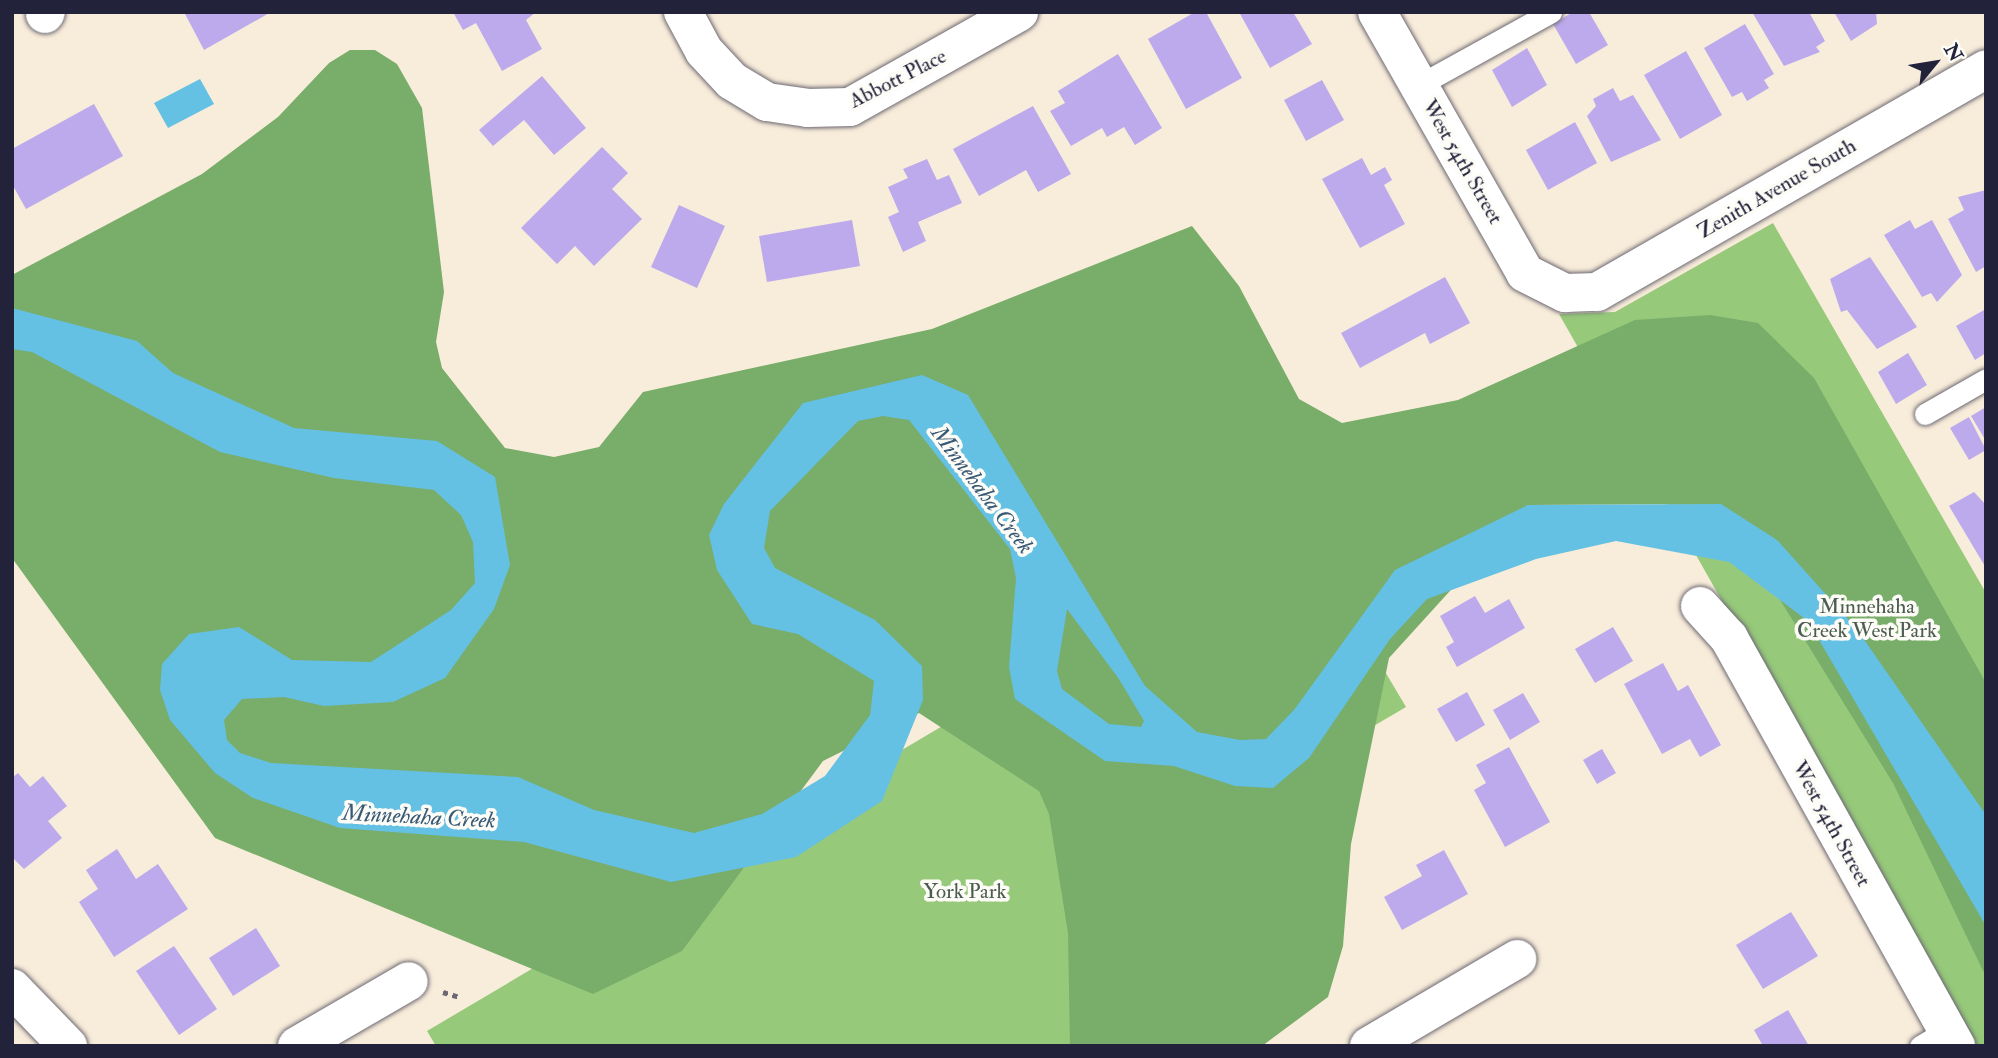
<!DOCTYPE html>
<html>
<head>
<meta charset="utf-8">
<style>
  body { margin:0 }
  #map { position:relative; width:1998px; height:1058px; overflow:hidden; background:#f8ecda; font-family:"IM FELL Double Pica",serif }
  div>[style] { position:absolute }
  .green>* { inset:0; background:#96c97a }
  .forest>* { inset:0; background:#78ad6a }
  .water>* { inset:0; background:#65c1e3 }
  .building>* { inset:0; background:#bdaaec }
  .path>* { height:4.5px; margin-top:-2.25px; transform-origin:0; background:repeating-linear-gradient(90deg,#6d6973 0 5px,transparent 0 10px) }
  .roads { filter:drop-shadow(0 0 2px #6d6973) drop-shadow(0 0 2px #6d6973) }
  .service>* { height:21px; margin:-10.5px; padding:0 10.5px; transform-origin:10.5px; border-radius:10.5px; background:#fff }
  .minor>* { height:38px; margin:-19px; padding:0 19px; transform-origin:19px; border-radius:19px; background:#fff }
  span { translate:-50% -50%; white-space:nowrap; text-align:center; line-height:1.15; -webkit-text-stroke:7px #fdfcf7; paint-order:stroke }
  .street-label { font-size:21px; color:#22223b }
  .park-label { font-size:21px; color:#4b5c51 }
  .water-label { font-size:23px; color:#395a76; font-style:italic }
  .frame { position:absolute; inset:0; border:14px solid #22223b; pointer-events:none }
  .north { position:absolute; left:1900px; top:28px; width:70px; height:70px; -webkit-text-stroke:5px #fdfcf7; paint-order:stroke; rotate:60deg; font-size:19px; font-weight:700; line-height:28px; text-align:center; color:#22223b }
  .north::after { content:''; display:block; margin:auto; width:24px; height:32px; background:#22223b; clip-path:polygon(50% 0,100% 100%,50% 72%,0 100%) }
</style>
</head>
<body>
<div id="map">
  <div class="green">
    <div style="clip-path:polygon(1773px 223px,1986px 593px,1986px 1046px,1975px 1046px,1559px 314px,1615px 312px)"></div>
    <div style="clip-path:polygon(1294px 518px,1406px 707px,1292px 774px,1205px 1046px,436px 1046px,427px 1031px)"></div>
  </div>
  <div class="forest">
    <div style="clip-path:polygon(350px 50px,375px 50px,397px 64px,422px 108px,444px 292px,436px 342px,442px 368px,505px 448px,554px 457px,599px 447px,643px 392px,932px 329px,1192px 226px,1239px 286px,1299px 399px,1342px 423px,1458px 400px,1635px 320px,1710px 315px,1758px 323px,1814px 378px,1986px 683px,1986px 977px,1893px 783px,1721px 504px,1528px 505px,1389px 658px,1351px 844px,1343px 946px,1328px 997px,1262px 1046px,1070px 1046px,1068px 933px,1049px 814px,1039px 791px,919px 713px,823px 761px,682px 951px,593px 994px,215px 838px,12px 558px,12px 275px,202px 174px,278px 117px,329px 63px)"></div>
  </div>
  <div class="water">
    <div style="clip-path:polygon(200px 79px,214px 104px,168px 128px,154px 103px)"></div>
    <div style="clip-path:polygon(evenodd,12px 308px,137px 341px,173px 373px,294px 428px,437px 441px,495px 477px,510px 565px,494px 609px,445px 678px,393px 702px,324px 706px,284px 697px,242px 699px,224px 720px,227px 740px,240px 753px,271px 763px,518px 777px,594px 810px,694px 833px,762px 814px,825px 776px,870px 715px,874px 681px,798px 634px,752px 624px,717px 570px,709px 535px,724px 504px,803px 403px,922px 375px,968px 395px,1145px 686px,1197px 732px,1240px 740px,1266px 739px,1294px 710px,1395px 570px,1528px 505px,1721px 504px,1777px 540px,1856px 628px,1986px 815px,1986px 926px,1808px 621px,1729px 562px,1616px 541px,1536px 559px,1427px 599px,1390px 639px,1309px 758px,1273px 788px,1235px 786px,1174px 766px,1105px 761px,1015px 699px,1009px 667px,1016px 578px,1010px 549px,909px 420px,883px 416px,858px 421px,770px 511px,764px 548px,775px 568px,875px 620px,922px 666px,923px 700px,882px 801px,796px 857px,671px 882px,524px 842px,340px 828px,253px 798px,215px 773px,170px 720px,160px 690px,162px 664px,189px 634px,239px 627px,292px 660px,371px 662px,451px 610px,475px 583px,473px 542px,461px 515px,434px 490px,334px 478px,220px 452px,32px 352px,12px 349px,12px 308px,1067px 609px,1119px 679px,1144px 721px,1141px 727px,1109px 724px,1062px 689px,1057px 671px,1067px 609px)"></div>
  </div>
  <div class="building">
    <div style="clip-path:polygon(184px 12px,271px 12px,204px 50px)"></div>
    <div style="clip-path:polygon(453px 12px,536px 12px,526px 20px,542px 49px,502px 71px,476px 23px,463px 30px)"></div>
    <div style="clip-path:polygon(1195px 12px,1206px 12px,1242px 78px,1186px 109px,1148px 39px)"></div>
    <div style="clip-path:polygon(1239px 12px,1293px 12px,1312px 44px,1270px 68px)"></div>
    <div style="clip-path:polygon(1573px 12px,1589px 12px,1608px 45px,1576px 64px,1553px 24px)"></div>
    <div style="clip-path:polygon(1752px 12px,1809px 12px,1825px 41px,1816px 47px,1820px 52px,1784px 66px)"></div>
    <div style="clip-path:polygon(1834px 12px,1876px 12px,1877px 24px,1851px 41px)"></div>
    <div style="clip-path:polygon(1745px 24px,1774px 74px,1764px 80px,1769px 88px,1747px 101px,1742px 92px,1732px 97px,1704px 48px)"></div>
    <div style="clip-path:polygon(1527px 48px,1547px 85px,1512px 107px,1492px 70px)"></div>
    <div style="clip-path:polygon(1686px 51px,1722px 115px,1680px 139px,1644px 75px)"></div>
    <div style="clip-path:polygon(1118px 54px,1162px 128px,1135px 145px,1124px 127px,1107px 137px,1102px 128px,1071px 146px,1050px 111px,1065px 103px,1058px 91px)"></div>
    <div style="clip-path:polygon(542px 76px,586px 128px,554px 155px,524px 120px,493px 146px,479px 130px)"></div>
    <div style="clip-path:polygon(1322px 80px,1344px 120px,1306px 141px,1284px 100px)"></div>
    <div style="clip-path:polygon(1613px 88px,1620px 101px,1633px 95px,1661px 140px,1611px 162px,1587px 116px,1596px 106px,1593px 99px)"></div>
    <div style="clip-path:polygon(94px 104px,123px 156px,26px 209px,12px 184px,12px 149px)"></div>
    <div style="clip-path:polygon(1033px 106px,1071px 174px,1038px 192px,1026px 170px,979px 196px,953px 149px)"></div>
    <div style="clip-path:polygon(1575px 122px,1597px 163px,1548px 190px,1526px 150px)"></div>
    <div style="clip-path:polygon(602px 147px,628px 173px,612px 189px,642px 219px,594px 266px,575px 246px,557px 264px,521px 228px)"></div>
    <div style="clip-path:polygon(1362px 158px,1371px 175px,1385px 167px,1392px 180px,1384px 185px,1405px 224px,1360px 248px,1322px 179px)"></div>
    <div style="clip-path:polygon(927px 159px,937px 180px,949px 175px,962px 203px,918px 222px,926px 241px,903px 252px,888px 217px,899px 212px,888px 187px,908px 178px,903px 169px)"></div>
    <div style="clip-path:polygon(1986px 190px,1986px 266px,1976px 272px,1948px 219px,1964px 210px,1958px 197px)"></div>
    <div style="clip-path:polygon(679px 205px,725px 226px,697px 288px,651px 267px)"></div>
    <div style="clip-path:polygon(852px 220px,860px 266px,767px 282px,759px 236px)"></div>
    <div style="clip-path:polygon(1910px 220px,1915px 229px,1932px 220px,1962px 275px,1937px 302px,1931px 293px,1922px 297px,1884px 235px)"></div>
    <div style="clip-path:polygon(1870px 257px,1917px 327px,1877px 349px,1847px 310px,1841px 312px,1830px 279px)"></div>
    <div style="clip-path:polygon(1445px 277px,1470px 323px,1430px 344px,1425px 333px,1360px 368px,1341px 333px)"></div>
    <div style="clip-path:polygon(1984px 310px,1986px 353px,1975px 360px,1956px 326px)"></div>
    <div style="clip-path:polygon(1908px 353px,1927px 385px,1896px 404px,1878px 372px)"></div>
    <div style="clip-path:polygon(1986px 407px,1986px 441px,1971px 416px)"></div>
    <div style="clip-path:polygon(1969px 417px,1986px 450px,1969px 460px,1950px 428px)"></div>
    <div style="clip-path:polygon(1974px 492px,1986px 505px,1986px 568px,1949px 506px)"></div>
    <div style="clip-path:polygon(1475px 596px,1485px 613px,1509px 599px,1525px 628px,1457px 667px,1446px 647px,1454px 642px,1440px 616px)"></div>
    <div style="clip-path:polygon(1613px 627px,1633px 661px,1595px 683px,1575px 649px)"></div>
    <div style="clip-path:polygon(1663px 663px,1678px 691px,1688px 685px,1721px 745px,1700px 757px,1690px 739px,1662px 754px,1624px 684px)"></div>
    <div style="clip-path:polygon(1467px 692px,1485px 725px,1456px 742px,1437px 709px)"></div>
    <div style="clip-path:polygon(1523px 693px,1540px 722px,1510px 740px,1493px 710px)"></div>
    <div style="clip-path:polygon(1509px 747px,1550px 822px,1505px 847px,1474px 790px,1486px 783px,1476px 765px)"></div>
    <div style="clip-path:polygon(1602px 749px,1616px 773px,1597px 784px,1583px 760px)"></div>
    <div style="clip-path:polygon(18px 773px,30px 787px,43px 776px,67px 806px,48px 821px,62px 838px,24px 869px,12px 857px,12px 778px)"></div>
    <div style="clip-path:polygon(117px 849px,136px 879px,158px 864px,188px 909px,114px 957px,79px 902px,98px 889px,86px 870px)"></div>
    <div style="clip-path:polygon(1444px 850px,1468px 894px,1402px 930px,1384px 897px,1422px 876px,1416px 865px)"></div>
    <div style="clip-path:polygon(1791px 912px,1818px 956px,1763px 989px,1736px 945px)"></div>
    <div style="clip-path:polygon(256px 928px,280px 966px,233px 996px,209px 958px)"></div>
    <div style="clip-path:polygon(174px 946px,217px 1009px,179px 1035px,136px 971px)"></div>
    <div style="clip-path:polygon(1788px 1010px,1809px 1046px,1763px 1046px,1754px 1030px)"></div>
  </div>
  <div class="path">
    <div style="left:443px;top:992px;width:17px;rotate:17deg"></div>
  </div>
  <div class="roads">
    <div class="service">
      <div style="left:1419px;top:85px;width:151px;rotate:-28.9deg"></div>
      <div style="left:1925px;top:414px;width:70px;rotate:-29.8deg"></div>
      <div style="left:1920px;top:1046px;width:31px;rotate:-31deg"></div>
    </div>
    <div class="minor">
      <div style="left:683px;top:12px;width:44px;rotate:61.7deg"></div>
      <div style="left:704px;top:51px;width:41px;rotate:47deg"></div>
      <div style="left:732px;top:81px;width:41px;rotate:31deg"></div>
      <div style="left:767px;top:102px;width:41px;rotate:8.3deg"></div>
      <div style="left:808px;top:108px;width:42px;rotate:-1.4deg"></div>
      <div style="left:850px;top:107px;width:194px;rotate:-29.3deg"></div>
      <div style="left:1377px;top:12px;width:300px;rotate:60.4deg"></div>
      <div style="left:1525px;top:273px;width:45px;rotate:26.6deg"></div>
      <div style="left:1565px;top:293px;width:32px;rotate:-2deg"></div>
      <div style="left:1597px;top:292px;width:448px;rotate:-29.8deg"></div>
      <div style="left:45px;top:14px;width:2px;rotate:-63deg"></div>
      <div style="left:1700px;top:606px;width:43px;rotate:47.8deg"></div>
      <div style="left:1729px;top:638px;width:467px;rotate:60.9deg"></div>
      <div style="left:12px;top:988px;width:81px;rotate:46deg"></div>
      <div style="left:297px;top:1046px;width:129px;rotate:-30.1deg"></div>
      <div style="left:1369px;top:1046px;width:172px;rotate:-30.4deg"></div>
    </div>
  </div>
  <div class="street-label">
    <span style="left:898px;top:79px;rotate:-27deg">Abbott Place</span>
    <span style="left:1462px;top:162px;rotate:60deg">West 54th Street</span>
    <span style="left:1777px;top:189px;rotate:-30deg">Zenith Avenue South</span>
    <span style="left:1831px;top:824px;rotate:61deg">West 54th Street</span>
  </div>
  <div class="park-label">
    <span style="left:1867px;top:619px">Minnehaha<br>Creek West Park</span>
    <span style="left:965px;top:892px">York Park</span>
  </div>
  <div class="water-label">
    <span style="left:982px;top:490px;rotate:53deg">Minnehaha Creek</span>
    <span style="left:419px;top:817px;rotate:3deg">Minnehaha Creek</span>
  </div>
  <div class="frame"></div>
  <div class="north">N</div>
</div>
</body>
</html>
